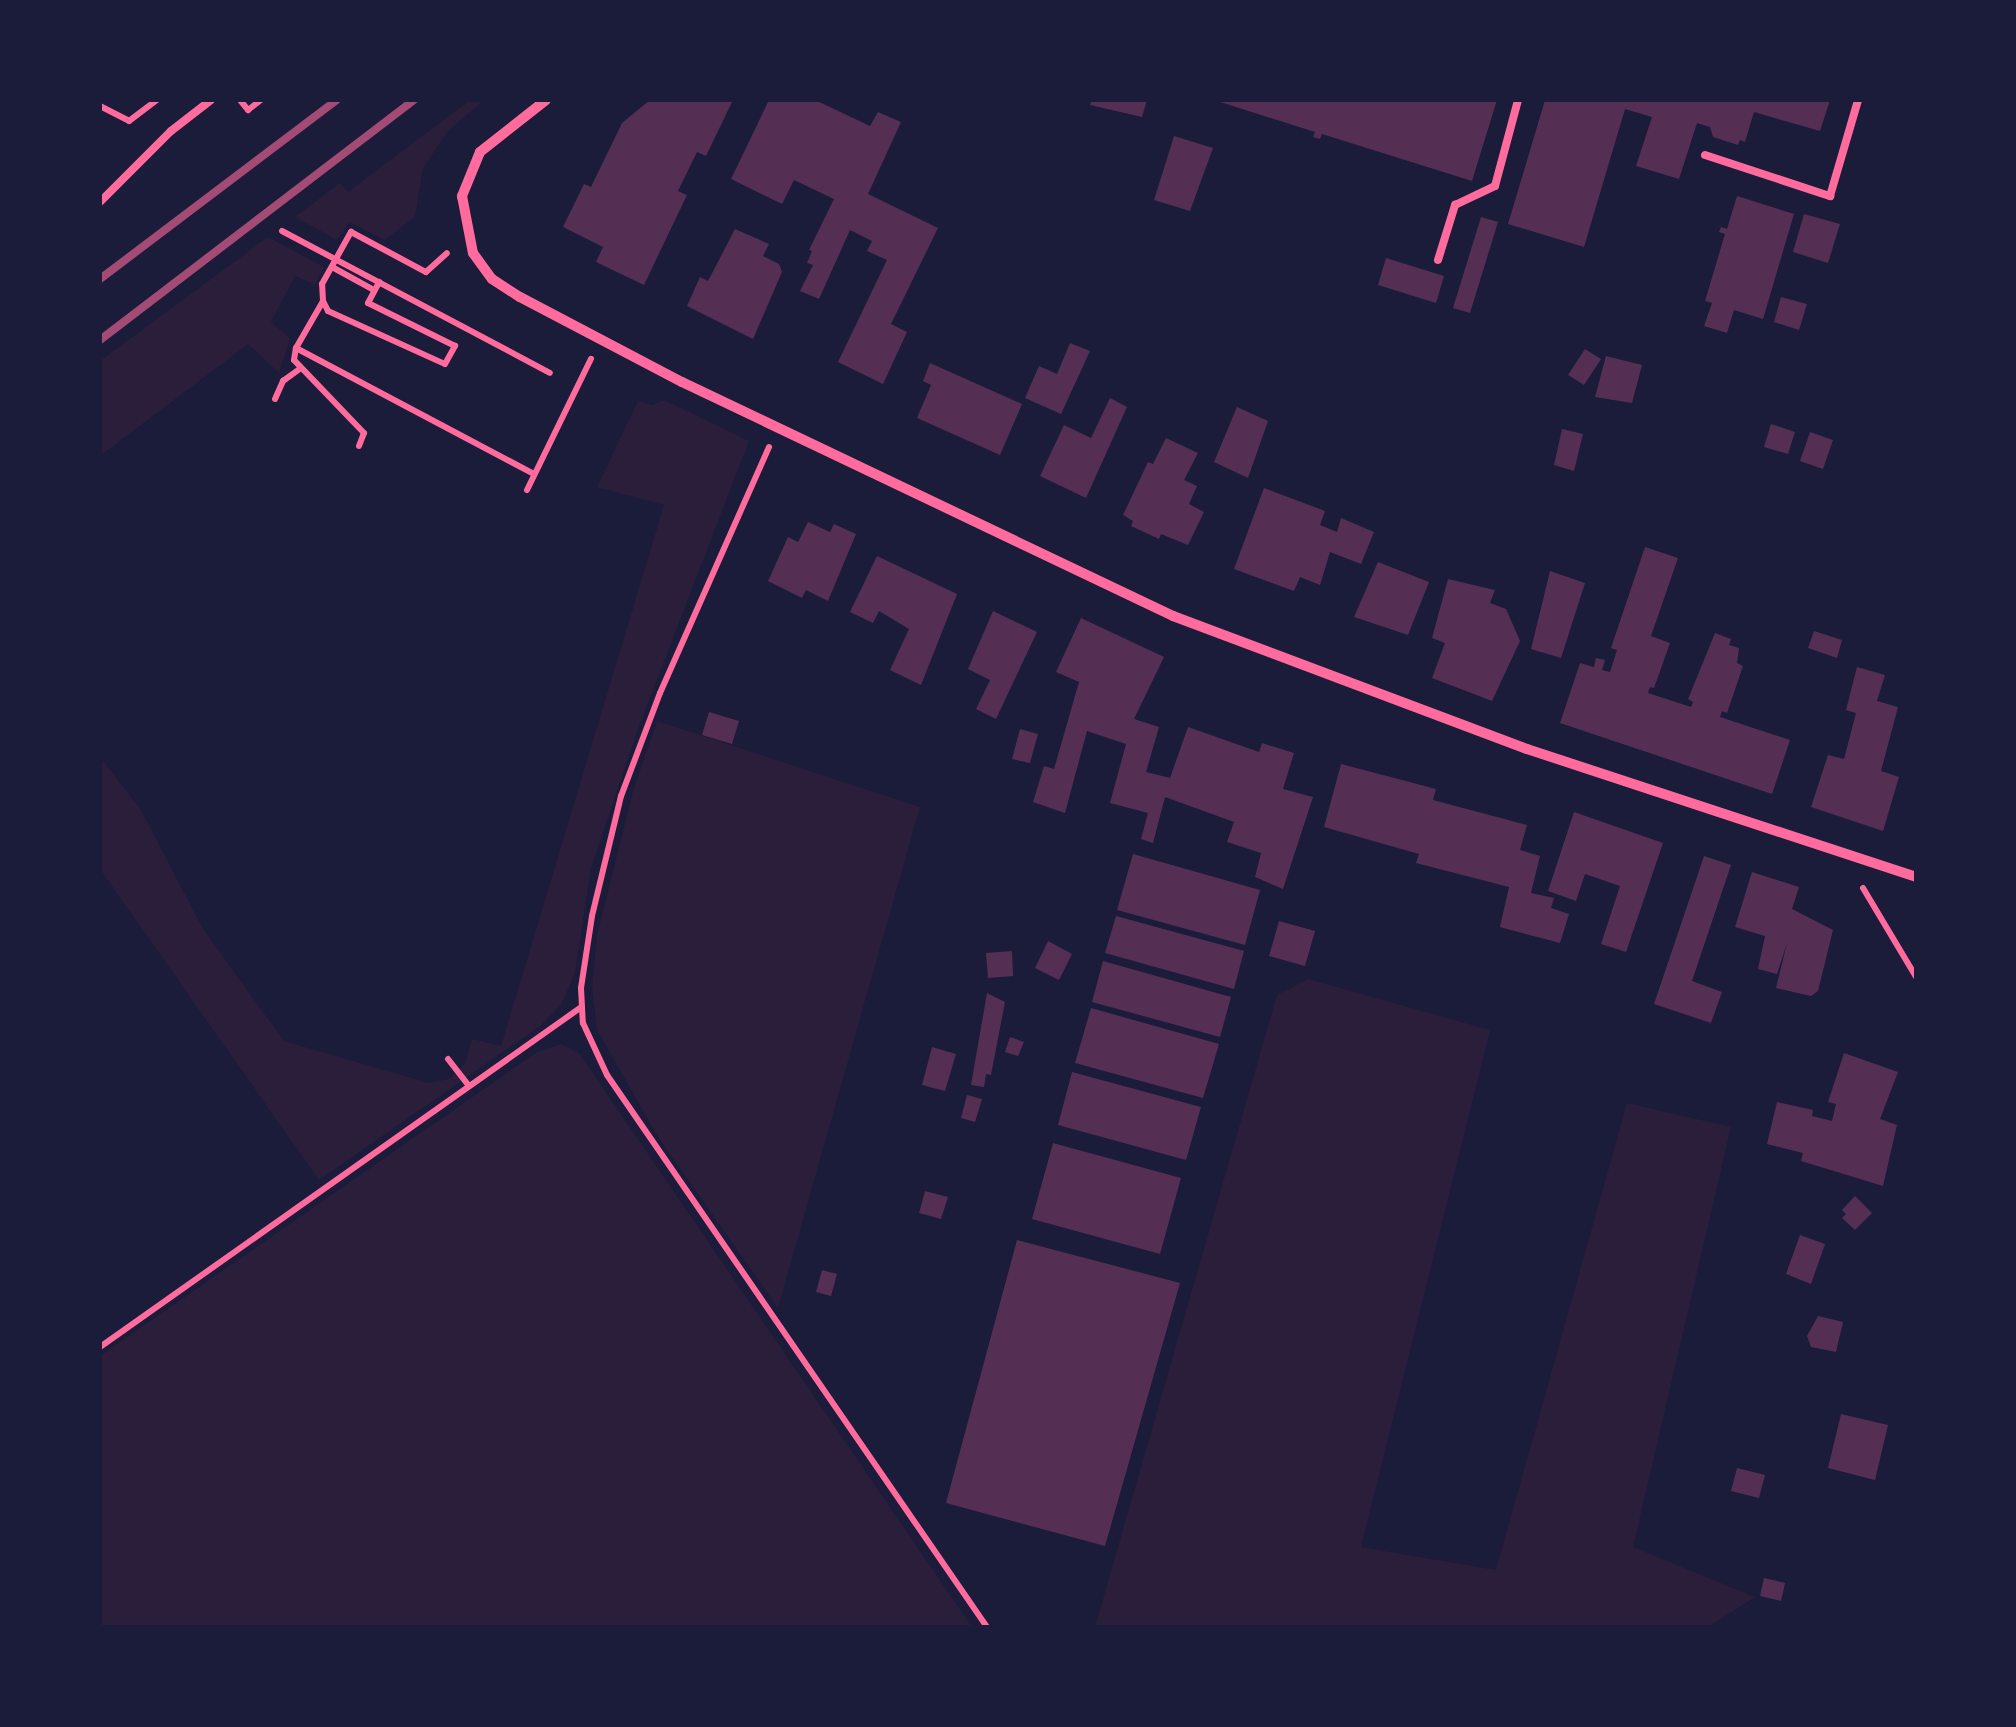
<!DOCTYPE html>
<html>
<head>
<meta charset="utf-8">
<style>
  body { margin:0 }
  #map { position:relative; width:2016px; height:1727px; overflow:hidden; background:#1b1b3a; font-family:"Fira Sans Condensed",sans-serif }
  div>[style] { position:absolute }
  .green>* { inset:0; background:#2a1e3b }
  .building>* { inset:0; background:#542f53 }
  .path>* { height:6px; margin:-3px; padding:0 3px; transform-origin:3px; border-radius:3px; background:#ff6b9d }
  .service>* { height:8px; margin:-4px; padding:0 4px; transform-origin:4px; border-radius:4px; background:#ff6b9d }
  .minor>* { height:10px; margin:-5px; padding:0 5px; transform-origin:5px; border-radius:5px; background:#ff6b9d }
  .rail>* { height:8px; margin:-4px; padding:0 4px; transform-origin:4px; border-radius:4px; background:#a44b75 }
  span { translate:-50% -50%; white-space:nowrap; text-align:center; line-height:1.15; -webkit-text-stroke:8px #1b1b3a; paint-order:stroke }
  .frame { position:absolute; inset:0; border:102px solid #1b1b3a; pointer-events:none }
</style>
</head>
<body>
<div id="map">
  <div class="green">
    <div style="clip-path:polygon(470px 100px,484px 100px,448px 131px,423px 168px,415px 217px,384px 240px,350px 222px,337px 240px,295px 217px,340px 183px,348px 192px)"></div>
    <div style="clip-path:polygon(268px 237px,324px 267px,315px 285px,295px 276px,271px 322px,290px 339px,279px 373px,248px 344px,100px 456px,100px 361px)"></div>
    <div style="clip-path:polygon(664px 400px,749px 441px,638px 729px,591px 868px,575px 973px,561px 1005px,540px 1026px,319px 1180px,100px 869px,100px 757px,141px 810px,203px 929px,284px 1041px,429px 1083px,449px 1079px,465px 1064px,472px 1039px,501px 1046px,664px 505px,597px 487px,638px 401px,652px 405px)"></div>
    <div style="clip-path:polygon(657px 721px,920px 807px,778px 1308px,658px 1137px,597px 1030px,592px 989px,597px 935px,633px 791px)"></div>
    <div style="clip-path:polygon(1308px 979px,1490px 1030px,1361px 1547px,1496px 1570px,1627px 1103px,1731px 1127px,1633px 1547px,1755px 1597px,1708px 1627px,1095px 1627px,1277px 995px)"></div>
    <div style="clip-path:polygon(561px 1044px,579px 1053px,972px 1627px,100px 1627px,100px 1356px,537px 1052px)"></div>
  </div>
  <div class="building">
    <div style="clip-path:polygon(650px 100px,733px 100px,706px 156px,697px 152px,678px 191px,687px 195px,644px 285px,596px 262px,603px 247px,563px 227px,584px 184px,591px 187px,622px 123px)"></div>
    <div style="clip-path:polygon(769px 100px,815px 100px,870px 126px,878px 112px,901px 122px,868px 194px,938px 228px,891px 324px,907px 332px,883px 384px,838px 362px,887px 260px,867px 251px,872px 241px,850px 230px,819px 299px,800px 291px,813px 265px,807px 263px,812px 251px,809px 250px,834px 199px,794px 180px,782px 204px,731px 179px)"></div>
    <div style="clip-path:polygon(1092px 100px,1147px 100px,1142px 117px,1090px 105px)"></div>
    <div style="clip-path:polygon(1214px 100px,1497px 100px,1472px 181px,1322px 134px,1320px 139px,1313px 137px,1315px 132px)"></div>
    <div style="clip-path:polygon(1545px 100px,1676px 101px,1830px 100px,1820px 131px,1754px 112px,1745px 142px,1740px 140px,1738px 145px,1713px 137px,1710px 127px,1697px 123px,1679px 179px,1636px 166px,1652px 117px,1625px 109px,1584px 247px,1508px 224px)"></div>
    <div style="clip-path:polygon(1174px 136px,1213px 148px,1190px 211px,1154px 200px)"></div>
    <div style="clip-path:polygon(1737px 196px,1794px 214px,1763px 319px,1734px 310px,1727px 333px,1704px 326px,1712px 303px,1705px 301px,1725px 234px,1719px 232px,1721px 227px,1727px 229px)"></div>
    <div style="clip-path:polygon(1804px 214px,1840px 224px,1828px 263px,1793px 252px)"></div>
    <div style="clip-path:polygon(1481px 217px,1498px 222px,1470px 313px,1453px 308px)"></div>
    <div style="clip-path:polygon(735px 229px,769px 244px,763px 256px,779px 264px,782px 272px,753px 339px,687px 306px,700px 277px,708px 281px)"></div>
    <div style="clip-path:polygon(1386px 258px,1444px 276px,1436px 303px,1378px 285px)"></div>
    <div style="clip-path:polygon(1781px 297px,1807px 304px,1799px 330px,1774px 322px)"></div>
    <div style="clip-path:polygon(1070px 343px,1090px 351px,1061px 414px,1025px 398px,1039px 366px,1057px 374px)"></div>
    <div style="clip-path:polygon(1585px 349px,1601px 359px,1584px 385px,1568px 375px)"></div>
    <div style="clip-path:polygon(1606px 356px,1642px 365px,1632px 403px,1595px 397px)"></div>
    <div style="clip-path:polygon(930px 363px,1022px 404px,1000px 455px,917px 418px,931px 385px,923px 381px)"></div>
    <div style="clip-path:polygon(1110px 398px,1127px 407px,1086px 498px,1040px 476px,1064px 425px,1091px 438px)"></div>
    <div style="clip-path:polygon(1237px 407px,1268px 421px,1248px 478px,1214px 462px)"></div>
    <div style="clip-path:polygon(1771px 424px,1795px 432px,1788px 454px,1764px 447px)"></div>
    <div style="clip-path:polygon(1562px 429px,1583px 434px,1574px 471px,1554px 465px)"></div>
    <div style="clip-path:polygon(1810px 432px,1833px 440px,1823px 469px,1800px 461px)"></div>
    <div style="clip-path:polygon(1166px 438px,1198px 453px,1184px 480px,1197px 486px,1189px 504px,1204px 512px,1188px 545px,1161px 534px,1159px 539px,1131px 526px,1133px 521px,1123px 515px,1148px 462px,1153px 464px)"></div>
    <div style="clip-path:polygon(1264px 488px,1325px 511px,1320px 525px,1337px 532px,1341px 518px,1374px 532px,1361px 564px,1330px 552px,1320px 585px,1300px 577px,1294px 591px,1234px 569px)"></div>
    <div style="clip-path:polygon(808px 522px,830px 532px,834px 524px,856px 534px,828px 601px,806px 590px,802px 598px,768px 581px,788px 537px,798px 542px)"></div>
    <div style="clip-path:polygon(1645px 547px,1678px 558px,1651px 636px,1670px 643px,1654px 688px,1650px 687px,1648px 693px,1691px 707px,1693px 702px,1688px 699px,1715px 633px,1731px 639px,1729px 645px,1739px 648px,1737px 663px,1743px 666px,1727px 713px,1722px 711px,1720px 717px,1790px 740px,1772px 794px,1560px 723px,1580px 663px,1594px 667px,1596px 658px,1605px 660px,1602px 670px,1610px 672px,1617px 650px,1611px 648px)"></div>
    <div style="clip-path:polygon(877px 556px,957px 594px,921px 685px,890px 670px,909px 629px,879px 611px,873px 623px,850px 612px)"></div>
    <div style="clip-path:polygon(1378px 562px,1429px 582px,1408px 635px,1354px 617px)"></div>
    <div style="clip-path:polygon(1550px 571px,1585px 583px,1561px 658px,1531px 649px)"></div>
    <div style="clip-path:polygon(1448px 579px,1495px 590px,1490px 603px,1506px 609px,1520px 641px,1492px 701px,1432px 678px,1445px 643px,1432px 638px)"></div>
    <div style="clip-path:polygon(993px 611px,1037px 632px,996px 719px,976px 709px,990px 680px,968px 669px)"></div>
    <div style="clip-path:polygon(1081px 618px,1164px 657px,1134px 719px,1159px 727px,1146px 772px,1170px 778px,1188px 727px,1259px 752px,1262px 743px,1294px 753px,1283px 789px,1313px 797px,1283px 889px,1255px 877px,1261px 853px,1227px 842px,1234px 822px,1165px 797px,1153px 843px,1141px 839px,1148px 813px,1110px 803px,1126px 744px,1087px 731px,1065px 813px,1033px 802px,1044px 766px,1054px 769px,1079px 682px,1056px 672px)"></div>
    <div style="clip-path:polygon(1814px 631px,1842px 640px,1837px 658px,1808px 648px)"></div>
    <div style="clip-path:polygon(1857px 667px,1885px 675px,1877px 701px,1898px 707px,1881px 771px,1899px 777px,1883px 831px,1811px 807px,1828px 755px,1844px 759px,1856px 713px,1846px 710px)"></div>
    <div style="clip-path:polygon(709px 712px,739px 721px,732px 744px,702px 735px)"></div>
    <div style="clip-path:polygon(1020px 729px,1038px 734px,1030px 763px,1012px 759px)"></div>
    <div style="clip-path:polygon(1341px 764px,1436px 789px,1433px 800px,1527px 825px,1520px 850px,1540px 856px,1531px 893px,1554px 898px,1551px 908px,1569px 914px,1560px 943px,1500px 927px,1509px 887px,1416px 863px,1419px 854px,1324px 827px)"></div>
    <div style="clip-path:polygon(1574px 812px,1663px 843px,1626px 952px,1601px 944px,1620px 886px,1585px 874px,1576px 901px,1548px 891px)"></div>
    <div style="clip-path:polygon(1133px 854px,1260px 890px,1245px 945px,1117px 910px)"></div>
    <div style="clip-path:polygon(1704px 856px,1731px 865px,1692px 981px,1722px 992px,1711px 1023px,1654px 1004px)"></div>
    <div style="clip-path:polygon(1752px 872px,1799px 887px,1792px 909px,1833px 930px,1818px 991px,1811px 996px,1776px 988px,1787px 943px,1777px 974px,1758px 969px,1765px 936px,1735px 927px)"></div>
    <div style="clip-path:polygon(1116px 916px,1244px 951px,1234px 989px,1105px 953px)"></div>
    <div style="clip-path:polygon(1279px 921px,1315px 931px,1305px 966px,1269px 956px)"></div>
    <div style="clip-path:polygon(1048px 941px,1072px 954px,1059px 980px,1035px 968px)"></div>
    <div style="clip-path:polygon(1012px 951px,1013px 976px,988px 978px,986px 953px)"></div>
    <div style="clip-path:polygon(1103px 961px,1231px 997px,1220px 1037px,1092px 1002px)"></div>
    <div style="clip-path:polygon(987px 993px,1005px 1002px,991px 1075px,986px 1074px,984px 1087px,971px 1085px)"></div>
    <div style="clip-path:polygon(1091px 1008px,1219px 1044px,1203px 1098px,1075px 1063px)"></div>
    <div style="clip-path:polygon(1010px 1037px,1024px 1042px,1018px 1056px,1005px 1052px)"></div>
    <div style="clip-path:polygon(932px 1047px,956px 1054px,945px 1091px,922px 1085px)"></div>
    <div style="clip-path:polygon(1844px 1053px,1898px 1072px,1880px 1119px,1897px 1125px,1883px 1186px,1801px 1161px,1803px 1153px,1767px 1144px,1777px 1102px,1813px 1110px,1812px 1116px,1832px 1121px,1836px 1104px,1828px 1102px)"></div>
    <div style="clip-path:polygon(1072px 1072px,1201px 1107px,1186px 1160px,1058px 1125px)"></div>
    <div style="clip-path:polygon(967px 1095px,982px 1099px,975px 1122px,961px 1118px)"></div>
    <div style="clip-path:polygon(1053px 1143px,1181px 1178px,1160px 1254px,1032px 1219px)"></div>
    <div style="clip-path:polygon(925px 1191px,948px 1197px,941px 1219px,919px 1213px)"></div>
    <div style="clip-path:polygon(1855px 1196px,1872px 1213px,1855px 1230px,1842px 1218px,1846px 1214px,1842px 1210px)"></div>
    <div style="clip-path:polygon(1800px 1235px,1825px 1244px,1811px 1284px,1786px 1274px)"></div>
    <div style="clip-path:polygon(1017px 1240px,1180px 1283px,1105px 1546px,946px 1503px)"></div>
    <div style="clip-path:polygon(822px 1270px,837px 1274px,831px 1296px,816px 1292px)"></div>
    <div style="clip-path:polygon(1818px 1316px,1843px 1322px,1836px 1352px,1811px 1347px,1807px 1336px)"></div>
    <div style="clip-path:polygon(1841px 1414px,1888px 1425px,1875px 1480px,1828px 1468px)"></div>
    <div style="clip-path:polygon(1737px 1468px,1765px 1475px,1759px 1498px,1731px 1491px)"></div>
    <div style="clip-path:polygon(1764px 1578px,1785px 1583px,1781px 1601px,1760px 1596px)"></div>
  </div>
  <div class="path">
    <div style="left:240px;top:100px;width:13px;rotate:51deg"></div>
    <div style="left:248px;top:110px;width:16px;rotate:-38deg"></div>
    <div style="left:100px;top:106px;width:33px;rotate:27deg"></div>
    <div style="left:129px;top:121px;width:35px;rotate:-37deg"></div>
    <div style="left:282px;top:231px;width:303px;rotate:27.9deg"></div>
    <div style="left:332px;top:267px;width:48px;rotate:28.7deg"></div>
    <div style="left:323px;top:301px;width:17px;rotate:-93deg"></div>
    <div style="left:322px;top:284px;width:60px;rotate:-60.9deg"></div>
    <div style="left:351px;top:232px;width:85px;rotate:28.1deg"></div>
    <div style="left:426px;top:272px;width:28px;rotate:-42deg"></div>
    <div style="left:296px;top:348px;width:269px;rotate:27.9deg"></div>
    <div style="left:275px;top:399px;width:20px;rotate:-66deg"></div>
    <div style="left:283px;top:381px;width:22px;rotate:-36deg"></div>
    <div style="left:359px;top:446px;width:14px;rotate:-69deg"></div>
    <div style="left:364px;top:433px;width:101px;rotate:-133.8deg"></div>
    <div style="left:294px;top:360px;width:12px;rotate:-81deg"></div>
    <div style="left:296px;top:348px;width:54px;rotate:-60.1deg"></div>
    <div style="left:323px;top:301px;width:11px;rotate:63deg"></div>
    <div style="left:328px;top:311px;width:128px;rotate:24.4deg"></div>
    <div style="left:445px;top:364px;width:21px;rotate:-61deg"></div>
    <div style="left:455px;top:346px;width:97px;rotate:-153.7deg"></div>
    <div style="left:368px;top:303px;width:24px;rotate:-62deg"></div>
    <div style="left:769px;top:447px;width:269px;rotate:113.9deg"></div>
    <div style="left:660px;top:693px;width:110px;rotate:110.7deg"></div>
    <div style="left:621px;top:796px;width:123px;rotate:103.6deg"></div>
    <div style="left:592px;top:916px;width:73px;rotate:98.7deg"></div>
    <div style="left:581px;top:988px;width:35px;rotate:87deg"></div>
    <div style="left:583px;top:1023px;width:57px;rotate:65.2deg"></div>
    <div style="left:607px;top:1075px;width:670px;rotate:55.46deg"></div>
    <div style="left:527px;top:490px;width:146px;rotate:-64deg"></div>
    <div style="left:1863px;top:888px;width:104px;rotate:59.2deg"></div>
    <div style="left:448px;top:1059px;width:34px;rotate:52deg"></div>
    <div style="left:100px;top:1347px;width:588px;rotate:-35.23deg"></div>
  </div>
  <div class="service">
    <div style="left:1705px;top:155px;width:132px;rotate:18.2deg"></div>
    <div style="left:1830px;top:196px;width:100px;rotate:-73.7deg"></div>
    <div style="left:100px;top:202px;width:100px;rotate:-45deg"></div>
    <div style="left:171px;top:131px;width:51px;rotate:-37.8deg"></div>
    <div style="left:1438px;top:260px;width:58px;rotate:-72.8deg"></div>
    <div style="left:1455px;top:205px;width:44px;rotate:-25.4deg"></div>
    <div style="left:1495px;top:186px;width:89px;rotate:-75deg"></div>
  </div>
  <div class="minor">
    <div style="left:546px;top:100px;width:84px;rotate:141.8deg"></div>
    <div style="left:480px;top:152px;width:48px;rotate:112.2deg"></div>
    <div style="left:462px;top:196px;width:58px;rotate:79.1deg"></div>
    <div style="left:473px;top:253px;width:32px;rotate:54deg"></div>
    <div style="left:492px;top:279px;width:33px;rotate:33deg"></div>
    <div style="left:520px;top:297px;width:183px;rotate:27.7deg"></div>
    <div style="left:682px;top:382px;width:544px;rotate:25.48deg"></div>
    <div style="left:1173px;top:616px;width:378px;rotate:20.6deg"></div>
    <div style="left:1527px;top:749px;width:410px;rotate:18.2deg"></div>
  </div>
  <div class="rail">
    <div style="left:100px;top:279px;width:297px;rotate:-37.1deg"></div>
    <div style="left:100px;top:340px;width:395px;rotate:-37.4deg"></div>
  </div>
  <div class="frame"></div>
</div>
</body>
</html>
